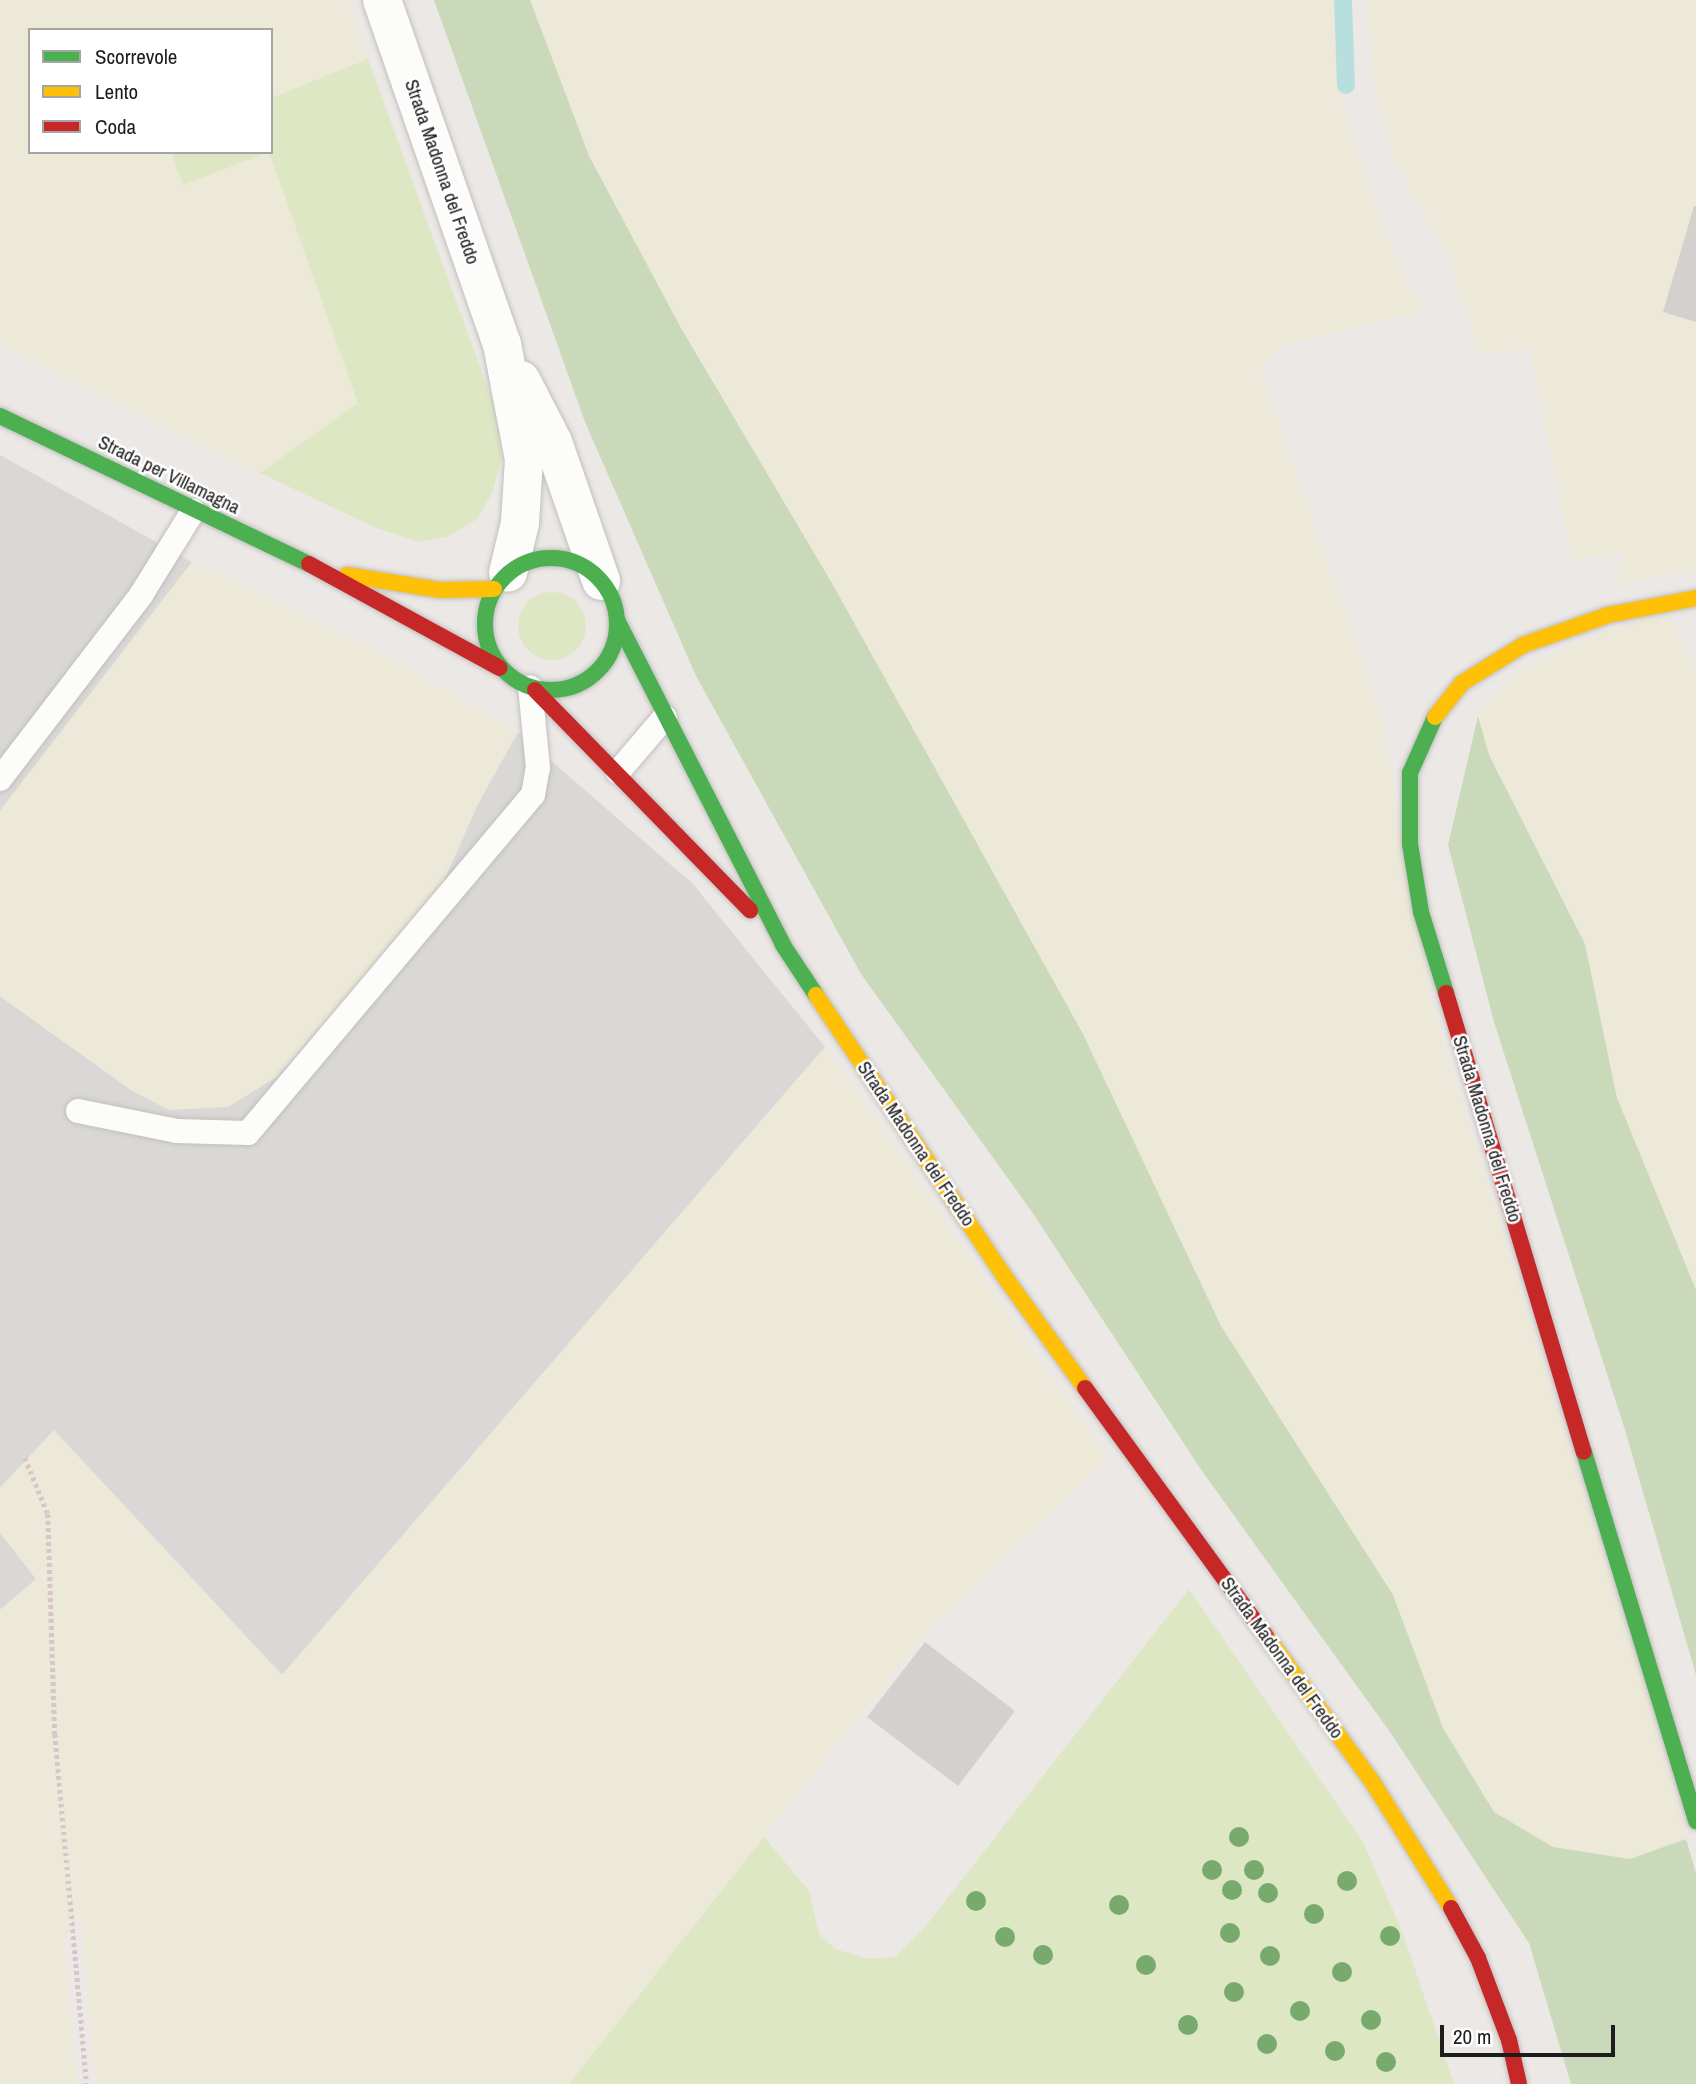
<!DOCTYPE html>
<html>
<head>
<meta charset="utf-8">
<style>
  body { margin:0 }
  #map { position:relative; width:1696px; height:2084px; overflow:hidden; background:#ebe8e5; font-family:"Archivo Narrow",sans-serif }
  div>[style] { position:absolute }
  .residential>* { inset:0; background:#dad8d7 }
  .farmland>* { inset:0; background:#ece9d8 }
  .grass>* { inset:0; background:#dee7c4 }
  .round { border-radius:50% }
  .forest>* { inset:0; background:#cbd9bb }
  .stream>* { height:18px; margin:-9px; padding:0 9px; transform-origin:9px; border-radius:9px; background:#b9dede }
  .building>* { inset:0; background:#d3d0ce }
  .path>* { height:4.5px; margin-top:-2.25px; transform-origin:0; background:repeating-linear-gradient(90deg,#d6c6c7 0 3.5px,transparent 0 7px) }
  .roads { filter:drop-shadow(0 0 2px #c1bfbe) drop-shadow(0 0 2px #c1bfbe) }
  .lane>* { height:24px; margin:-12px; padding:0 12px; transform-origin:12px; border-radius:12px; background:#fcfcfb }
  .street>* { height:38px; margin:-19px; padding:0 19px; transform-origin:19px; border-radius:19px; background:#fcfcfb }
  .fast>* { height:16px; margin:-8px; padding:0 8px; transform-origin:8px; border-radius:8px; background:#4caf50 }
  .fast>.ring { margin:-8px; padding:0; box-sizing:content-box; background:none; border:16px solid #4caf50; border-radius:50% }
  .slow>* { height:16px; margin:-8px; padding:0 8px; transform-origin:8px; border-radius:8px; background:#ffc107 }
  .jam>* { height:16px; margin:-8px; padding:0 8px; transform-origin:8px; border-radius:8px; background:#c62828 }
  .trees>* { width:20px; height:20px; margin:-10px; border-radius:50%; background:#78aa6e }
  span { translate:-50% -50%; white-space:nowrap; text-align:center; line-height:1.15; -webkit-text-stroke:5px #fff; paint-order:stroke }
  .street-label { font-size:19px; color:#1d1d1d }
  .legend { position:absolute; left:28px; top:28px; width:245px; height:126px; box-sizing:border-box; background:#fff; border:2px solid #a5a5a5; margin:0; padding:9px 12px; list-style:none; font-size:21px; color:#1d1d1d }
  .legend li { display:flex; align-items:center; gap:14px; height:35px }
  .legend b { width:35px; border:2px solid #a5a5a5 }
  .scale { position:absolute; left:1440px; top:2025px; width:175px; height:32px; box-sizing:border-box; border:4px solid #1d1d1d; border-top:0; padding-left:9px; font-size:21px; line-height:24px; white-space:nowrap; color:#1d1d1d; -webkit-text-stroke:5px #fff; paint-order:stroke }
</style>
</head>
<body>
<div id="map">
  <div class="residential">
    <div style="clip-path:polygon(0 455px,192px 562px,0 811px)"></div>
    <div style="clip-path:polygon(518px 732px,693px 884px,825px 1047px,282px 1675px,54px 1431px,0 1488px,0 996px,134px 1092px,479px 802px)"></div>
    <div style="clip-path:polygon(0 1533px,37px 1579px,0 1610px)"></div>
  </div>
  <div class="farmland">
    <div style="clip-path:polygon(0 0,348px 0,368px 59px,271px 98px,271px 30px,30px 30px,30px 152px,171px 152px,183px 185px,269px 152px,358px 403px,260px 473px,0 344px)"></div>
    <div style="clip-path:polygon(530px 0,1334px 0,1338px 89px,1377px 211px,1405px 280px,1423px 310px,1280px 346px,1260px 369px,1382px 720px,1432px 1007px,1643px 1683px,1686px 1839px,1630px 1859px,1553px 1847px,1494px 1812px,1443px 1728px,1392px 1595px,1221px 1326px,1083px 1034px,833px 585px,681px 328px,589px 156px)"></div>
    <div style="clip-path:polygon(1366px 0,1696px 0,1696px 569px,1614px 584px,1624px 552px,1572px 560px,1530px 349px,1480px 353px,1449px 259px,1394px 160px,1377px 98px)"></div>
    <div style="clip-path:polygon(192px 562px,374px 650px,518px 732px,479px 802px,439px 892px,277px 1077px,228px 1107px,169px 1110px,134px 1092px,0 996px,0 811px)"></div>
    <div style="clip-path:polygon(1669px 612px,1696px 675px,1696px 1290px,1617px 1098px,1585px 944px,1489px 755px,1478px 716px,1518px 671px,1603px 632px)"></div>
    <div style="clip-path:polygon(825px 1047px,1108px 1460px,927px 1630px,569px 2084px,96px 2084px,81px 1909px,64px 1940px,76px 2084px,0 2084px,0 1610px,36px 1579px,0 1533px,0 1488px,54px 1430px,282px 1675px)"></div>
  </div>
  <div class="grass">
    <div style="clip-path:polygon(368px 59px,495px 408px,502px 458px,492px 493px,477px 519px,449px 536px,419px 542px,376px 528px,260px 473px,358px 403px,269px 152px,271px 98px)"></div>
    <div style="clip-path:polygon(171px 152px,268px 152px,183px 185px)"></div>
    <div class="round" style="left:518px;top:592px;width:68px;height:68px"></div>
    <div style="clip-path:polygon(1189px 1589px,1363px 1842px,1402px 1931px,1454px 2084px,569px 2084px,764px 1837px,809px 1891px,819px 1934px,835px 1949px,868px 1959px,895px 1957px,925px 1927px)"></div>
  </div>
  <div class="forest">
    <div style="clip-path:polygon(434px 0,530px 0,589px 156px,681px 328px,833px 585px,1083px 1034px,1221px 1326px,1393px 1595px,1443px 1728px,1494px 1812px,1553px 1847px,1630px 1859px,1686px 1839px,1696px 1873px,1696px 2084px,1571px 2084px,1529px 1943px,1390px 1732px,1202px 1471px,1032px 1212px,861px 974px,696px 676px,585px 422px)"></div>
    <div style="clip-path:polygon(1478px 716px,1489px 755px,1585px 944px,1617px 1098px,1696px 1290px,1696px 1675px,1625px 1430px,1494px 1022px,1448px 845px)"></div>
  </div>
  <div class="stream">
    <div style="left:1343px;top:0;width:85px;rotate:88deg"></div>
  </div>
  <div class="building">
    <div style="clip-path:polygon(1694px 206px,1696px 206px,1696px 322px,1663px 312px)"></div>
    <div style="clip-path:polygon(925px 1642px,1015px 1711px,958px 1786px,867px 1717px)"></div>
  </div>
  <div class="path">
    <div style="left:25px;top:1458px;width:61px;rotate:67.7deg"></div>
    <div style="left:48px;top:1514px;width:220px;rotate:88.2deg"></div>
    <div style="left:55px;top:1734px;width:351px;rotate:84.8deg"></div>
  </div>
  <div class="roads">
    <div class="lane">
      <div style="left:618px;top:772px;width:72px;rotate:-49.5deg"></div>
      <div style="left:0;top:779px;width:232px;rotate:-52.5deg"></div>
      <div style="left:141px;top:595px;width:99px;rotate:-58.2deg"></div>
      <div style="left:78px;top:1111px;width:101px;rotate:11.4deg"></div>
      <div style="left:177px;top:1131px;width:71px;rotate:1.6deg"></div>
      <div style="left:248px;top:1133px;width:442px;rotate:-49.9deg"></div>
      <div style="left:533px;top:795px;width:27px;rotate:-80deg"></div>
      <div style="left:538px;top:768px;width:81px;rotate:-95.6deg"></div>
    </div>
    <div class="street">
      <div style="left:382px;top:0;width:364px;rotate:70.8deg"></div>
      <div style="left:502px;top:344px;width:117px;rotate:79.2deg"></div>
      <div style="left:524px;top:459px;width:64px;rotate:93.6deg"></div>
      <div style="left:520px;top:523px;width:51px;rotate:103.5deg"></div>
      <div style="left:521px;top:380px;width:70px;rotate:62.7deg"></div>
      <div style="left:553px;top:442px;width:147px;rotate:70.9deg"></div>
    </div>
    <div class="fast">
      <div style="left:0;top:416px;width:343px;rotate:25.6deg"></div>
      <div class="ring" style="left:485px;top:558px;width:116px;height:116px"></div>
      <div style="left:617px;top:620px;width:365px;rotate:62.9deg"></div>
      <div style="left:783px;top:945px;width:60px;rotate:56.6deg"></div>
      <div style="left:1435px;top:717px;width:61px;rotate:114.1deg"></div>
      <div style="left:1410px;top:773px;width:71px;rotate:90deg"></div>
      <div style="left:1410px;top:844px;width:69px;rotate:80.8deg"></div>
      <div style="left:1421px;top:912px;width:85px;rotate:72.8deg"></div>
      <div style="left:1584px;top:1452px;width:386px;rotate:73.1deg"></div>
    </div>
    <div class="slow">
      <div style="left:347px;top:575px;width:95px;rotate:9.1deg"></div>
      <div style="left:441px;top:590px;width:53px;rotate:-1.1deg"></div>
      <div style="left:1435px;top:717px;width:43px;rotate:-51.5deg"></div>
      <div style="left:1462px;top:683px;width:72px;rotate:-31.9deg"></div>
      <div style="left:1523px;top:645px;width:90px;rotate:-19.4deg"></div>
      <div style="left:1608px;top:615px;width:90px;rotate:-10.9deg"></div>
      <div style="left:816px;top:995px;width:338px;rotate:56.2deg"></div>
      <div style="left:1004px;top:1276px;width:138px;rotate:54.1deg"></div>
      <div style="left:1266px;top:1636px;width:182px;rotate:53.9deg"></div>
      <div style="left:1373px;top:1783px;width:147px;rotate:58deg"></div>
    </div>
    <div class="jam">
      <div style="left:309px;top:564px;width:217px;rotate:28.6deg"></div>
      <div style="left:535px;top:690px;width:308px;rotate:45.7deg"></div>
      <div style="left:1446px;top:993px;width:479px;rotate:73.3deg"></div>
      <div style="left:1085px;top:1388px;width:307px;rotate:53.9deg"></div>
      <div style="left:1451px;top:1908px;width:57px;rotate:61.6deg"></div>
      <div style="left:1478px;top:1958px;width:88px;rotate:69.3deg"></div>
      <div style="left:1509px;top:2040px;width:45px;rotate:77.2deg"></div>
    </div>
  </div>
  <div class="trees">
    <div style="left:1239px;top:1837px"></div>
    <div style="left:1212px;top:1870px"></div>
    <div style="left:1254px;top:1870px"></div>
    <div style="left:1347px;top:1881px"></div>
    <div style="left:1232px;top:1890px"></div>
    <div style="left:1268px;top:1893px"></div>
    <div style="left:976px;top:1901px"></div>
    <div style="left:1119px;top:1905px"></div>
    <div style="left:1314px;top:1914px"></div>
    <div style="left:1230px;top:1933px"></div>
    <div style="left:1390px;top:1936px"></div>
    <div style="left:1005px;top:1937px"></div>
    <div style="left:1043px;top:1955px"></div>
    <div style="left:1270px;top:1956px"></div>
    <div style="left:1146px;top:1965px"></div>
    <div style="left:1342px;top:1972px"></div>
    <div style="left:1234px;top:1992px"></div>
    <div style="left:1300px;top:2011px"></div>
    <div style="left:1371px;top:2020px"></div>
    <div style="left:1188px;top:2025px"></div>
    <div style="left:1267px;top:2044px"></div>
    <div style="left:1335px;top:2051px"></div>
    <div style="left:1386px;top:2062px"></div>
  </div>
  <div class="street-label">
    <span style="left:442px;top:172px;rotate:71deg">Strada Madonna del Freddo</span>
    <span style="left:169px;top:475px;rotate:26deg">Strada per Villamagna</span>
    <span style="left:1487px;top:1129px;rotate:73deg">Strada Madonna del Freddo</span>
    <span style="left:916px;top:1144px;rotate:56deg">Strada Madonna del Freddo</span>
    <span style="left:1282px;top:1658px;rotate:54deg">Strada Madonna del Freddo</span>
  </div>
  <ul class="legend">
  <li><b style="height:9px;background:#4caf50"></b>Scorrevole</li>
  <li><b style="height:9px;background:#ffc107"></b>Lento</li>
  <li><b style="height:9px;background:#c62828"></b>Coda</li>
  </ul>
  <div class="scale">20 m</div>
</div>
</body>
</html>
